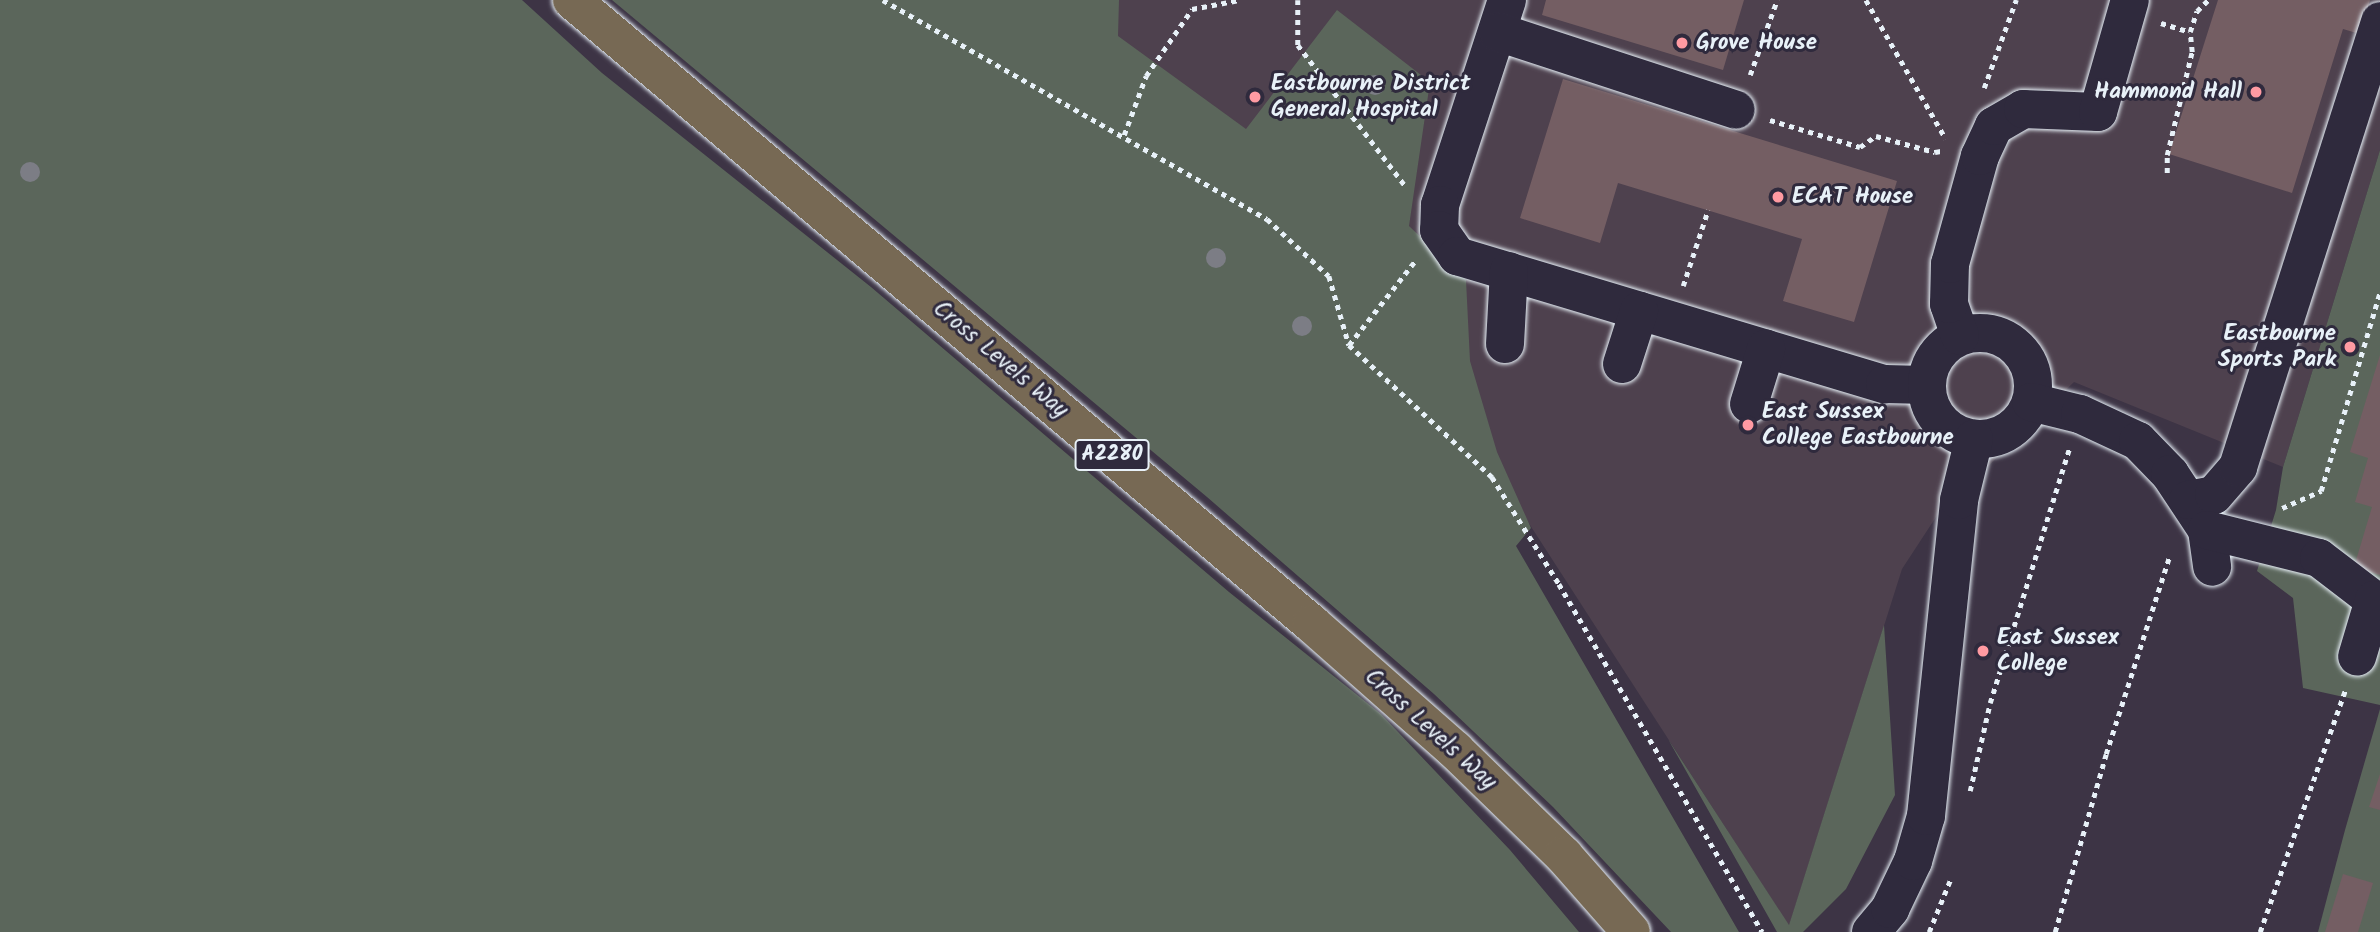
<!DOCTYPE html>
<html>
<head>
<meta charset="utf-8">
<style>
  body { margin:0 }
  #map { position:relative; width:2380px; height:932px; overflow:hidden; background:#3d3445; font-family:Kalam,sans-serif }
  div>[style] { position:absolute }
  .built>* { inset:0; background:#4e414e }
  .green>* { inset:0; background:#5b665b }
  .building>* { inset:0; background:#745e63 }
  .path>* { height:4.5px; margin-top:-2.25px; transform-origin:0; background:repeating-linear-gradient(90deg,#e8f1f8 0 5px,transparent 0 10px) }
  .roads { filter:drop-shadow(0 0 2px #e8f1f8) drop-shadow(0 0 2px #e8f1f8) }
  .minor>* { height:38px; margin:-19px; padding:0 19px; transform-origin:19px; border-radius:19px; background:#2f2a3d }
  .minor>.ring { margin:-19px; padding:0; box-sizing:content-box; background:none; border:38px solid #2f2a3d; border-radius:50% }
  .major>* { height:38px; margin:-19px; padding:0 19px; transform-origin:19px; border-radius:19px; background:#776954 }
  .trees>* { width:20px; height:20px; margin:-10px; border-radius:50%; background:#7c7d85 }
  .dots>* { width:19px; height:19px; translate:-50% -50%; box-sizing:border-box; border:4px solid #2f2a3d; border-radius:50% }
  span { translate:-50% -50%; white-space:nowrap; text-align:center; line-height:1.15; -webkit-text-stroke:6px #2f2a3d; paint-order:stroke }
  .shield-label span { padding:2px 5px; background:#2f2a3d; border:2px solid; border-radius:5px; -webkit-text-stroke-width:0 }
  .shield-label { font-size:21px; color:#e8f1f8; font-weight:700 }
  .poi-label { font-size:23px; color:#e8f1f8; font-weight:700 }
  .left { translate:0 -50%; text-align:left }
  .right { translate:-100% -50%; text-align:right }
  .street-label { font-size:23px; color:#e8f1f8 }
</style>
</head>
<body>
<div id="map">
  <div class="built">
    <div style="clip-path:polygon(946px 0,2380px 0,2380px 150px,2283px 467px,2074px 382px,1936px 517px,1902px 569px,1789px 926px,1360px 262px)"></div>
  </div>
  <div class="green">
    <div style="clip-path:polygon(0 0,522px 0,602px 73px,871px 287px,1229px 592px,1381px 714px,1510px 850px,1579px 932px,0 932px)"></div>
    <div style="clip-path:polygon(612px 0,1119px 0,1118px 36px,1246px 129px,1337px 10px,1430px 82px,1409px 226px,1466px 280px,1470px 361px,1497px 452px,1531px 528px,1516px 546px,1739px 932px,1671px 932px,1553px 807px,1434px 694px,1207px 497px)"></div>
    <div style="clip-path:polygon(2380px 150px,2380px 705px,2303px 688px,2293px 598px,2257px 571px,2276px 510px,2283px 467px)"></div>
    <div style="clip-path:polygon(1884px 625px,1895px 795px,1846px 889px,1803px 932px,1777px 932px,1668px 739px,1789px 925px)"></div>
    <div style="clip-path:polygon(2380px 709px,2380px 932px,2318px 932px,2345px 830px)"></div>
  </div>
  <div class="building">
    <div style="clip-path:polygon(1546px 0,1744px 0,1723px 70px,1542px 15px)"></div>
    <div style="clip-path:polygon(2218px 0,2370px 0,2360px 34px,2343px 29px,2292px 193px,2169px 154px)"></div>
    <div style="clip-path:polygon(1563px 79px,1897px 181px,1854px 322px,1783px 301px,1802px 239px,1618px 183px,1600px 243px,1520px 218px)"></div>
    <div style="clip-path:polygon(2380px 355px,2380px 575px,2354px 567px,2372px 507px,2355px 502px,2368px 458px,2350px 452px)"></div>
    <div style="clip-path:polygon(2380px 774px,2380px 810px,2369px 807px)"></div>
    <div style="clip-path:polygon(2343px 874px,2373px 883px,2358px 932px,2325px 932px)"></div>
  </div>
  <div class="path">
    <div style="left:883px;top:0;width:442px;rotate:29.7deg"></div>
    <div style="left:1267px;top:219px;width:84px;rotate:42.6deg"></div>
    <div style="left:1329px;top:276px;width:72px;rotate:73.8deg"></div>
    <div style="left:1349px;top:345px;width:195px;rotate:42.7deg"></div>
    <div style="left:1492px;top:477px;width:126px;rotate:57.9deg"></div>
    <div style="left:1559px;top:584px;width:403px;rotate:59.7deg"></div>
    <div style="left:1298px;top:0;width:45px;rotate:90deg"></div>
    <div style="left:1298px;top:45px;width:178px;rotate:52.7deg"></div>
    <div style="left:1866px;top:0;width:160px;rotate:60.1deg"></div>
    <div style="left:2161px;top:23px;width:30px;rotate:17deg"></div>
    <div style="left:1750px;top:75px;width:80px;rotate:-70.2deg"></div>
    <div style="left:1984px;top:88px;width:94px;rotate:-70deg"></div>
    <div style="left:1770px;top:120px;width:94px;rotate:16.7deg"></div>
    <div style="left:1860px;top:147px;width:19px;rotate:-35deg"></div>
    <div style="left:1876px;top:136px;width:61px;rotate:15.2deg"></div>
    <div style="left:1935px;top:152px;width:6px;rotate:-9deg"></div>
    <div style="left:1124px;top:135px;width:63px;rotate:-69.6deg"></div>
    <div style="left:1146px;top:76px;width:81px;rotate:-55.5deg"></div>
    <div style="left:1192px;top:9px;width:48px;rotate:-10.8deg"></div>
    <div style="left:2167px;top:173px;width:18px;rotate:-90deg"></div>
    <div style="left:2167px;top:155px;width:106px;rotate:-76.4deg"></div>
    <div style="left:2192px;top:52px;width:20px;rotate:-96deg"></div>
    <div style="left:2190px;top:32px;width:22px;rotate:-72deg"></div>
    <div style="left:2197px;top:11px;width:16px;rotate:-45deg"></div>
    <div style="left:1683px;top:286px;width:80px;rotate:-71.8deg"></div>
    <div style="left:1349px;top:345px;width:107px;rotate:-51.8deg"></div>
    <div style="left:2282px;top:508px;width:43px;rotate:-23.6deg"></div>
    <div style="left:2321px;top:491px;width:208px;rotate:-73.5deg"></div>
    <div style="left:1970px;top:791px;width:90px;rotate:-77.2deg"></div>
    <div style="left:1990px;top:703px;width:266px;rotate:-72.7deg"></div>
    <div style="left:1929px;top:932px;width:58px;rotate:-67.8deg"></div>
    <div style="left:2055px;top:932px;width:185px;rotate:-74deg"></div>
    <div style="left:2106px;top:754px;width:209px;rotate:-72.2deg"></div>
    <div style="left:2260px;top:932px;width:256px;rotate:-70.6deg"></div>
  </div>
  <div class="roads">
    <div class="minor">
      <div style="left:1507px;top:0;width:216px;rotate:108.1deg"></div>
      <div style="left:1440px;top:205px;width:25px;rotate:92deg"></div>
      <div style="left:1439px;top:230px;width:32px;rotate:55deg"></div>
      <div style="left:1457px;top:256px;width:447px;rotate:16.7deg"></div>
      <div style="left:1885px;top:384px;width:41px;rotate:1.4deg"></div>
      <div style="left:1498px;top:32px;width:250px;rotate:18.1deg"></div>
      <div class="ring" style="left:1927px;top:333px;width:68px;height:68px"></div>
      <div style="left:1960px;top:336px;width:34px;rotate:-109deg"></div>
      <div style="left:1949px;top:304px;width:40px;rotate:-88.6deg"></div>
      <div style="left:1950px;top:264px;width:112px;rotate:-74.5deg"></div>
      <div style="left:1980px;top:156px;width:33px;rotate:-65deg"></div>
      <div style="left:1994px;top:126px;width:34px;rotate:-30deg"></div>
      <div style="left:2023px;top:109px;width:75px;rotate:2.3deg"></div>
      <div style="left:2098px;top:112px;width:116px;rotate:-74.1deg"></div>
      <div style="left:1505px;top:344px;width:73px;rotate:-86.9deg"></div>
      <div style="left:1622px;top:364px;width:56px;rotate:-72.2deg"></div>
      <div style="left:2031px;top:402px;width:50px;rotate:13.8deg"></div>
      <div style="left:2080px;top:414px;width:64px;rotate:25deg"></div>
      <div style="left:2138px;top:441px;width:46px;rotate:45.9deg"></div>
      <div style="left:2170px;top:474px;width:67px;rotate:56.5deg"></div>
      <div style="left:2207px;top:530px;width:37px;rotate:82deg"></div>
      <div style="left:1749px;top:404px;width:58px;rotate:-72.8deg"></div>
      <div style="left:2188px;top:500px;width:26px;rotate:-11deg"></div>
      <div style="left:2214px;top:495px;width:37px;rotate:-49deg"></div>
      <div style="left:2238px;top:467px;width:468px;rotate:-72.3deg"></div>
      <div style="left:2207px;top:530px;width:115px;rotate:14deg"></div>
      <div style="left:2319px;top:558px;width:69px;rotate:37.4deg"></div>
      <div style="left:2374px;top:600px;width:59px;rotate:106.6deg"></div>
      <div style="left:1871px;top:932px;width:30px;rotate:-50deg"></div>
      <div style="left:1890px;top:909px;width:53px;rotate:-64.4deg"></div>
      <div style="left:1913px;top:861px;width:47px;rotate:-73.9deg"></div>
      <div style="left:1926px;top:816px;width:318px;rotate:-84deg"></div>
      <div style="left:1959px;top:500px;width:63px;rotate:-76.2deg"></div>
    </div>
    <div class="major">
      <div style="left:572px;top:0;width:968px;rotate:40.14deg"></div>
      <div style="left:1312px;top:624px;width:191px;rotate:41.4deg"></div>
      <div style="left:1455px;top:750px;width:152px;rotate:44.2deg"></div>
      <div style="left:1564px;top:856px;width:101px;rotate:48.6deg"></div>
    </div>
  </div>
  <div class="trees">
    <div style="left:1375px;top:85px"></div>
    <div style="left:30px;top:172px"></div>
    <div style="left:1216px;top:258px"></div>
    <div style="left:1302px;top:326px"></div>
  </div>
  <div class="dots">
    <div style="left:1682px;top:43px;background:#ff9aa2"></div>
    <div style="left:2256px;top:92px;background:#ff9aa2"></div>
    <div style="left:1255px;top:97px;background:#ff9aa2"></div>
    <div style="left:1778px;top:197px;background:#ff9aa2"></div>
    <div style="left:2350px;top:347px;background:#ff9aa2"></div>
    <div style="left:1748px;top:425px;background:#ff9aa2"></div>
    <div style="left:1983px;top:651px;background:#ff9aa2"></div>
  </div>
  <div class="shield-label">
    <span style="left:1112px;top:455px">A2280</span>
  </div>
  <div class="poi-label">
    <span class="left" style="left:1696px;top:43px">Grove House</span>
    <span class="left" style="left:1271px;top:97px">Eastbourne District<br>General Hospital</span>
    <span class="right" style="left:2242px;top:92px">Hammond Hall</span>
    <span class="left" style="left:1792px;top:197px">ECAT House</span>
    <span class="right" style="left:2336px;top:347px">Eastbourne<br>Sports Park</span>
    <span class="left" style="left:1762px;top:425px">East Sussex<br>College Eastbourne</span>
    <span class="left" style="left:1997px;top:651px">East Sussex<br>College</span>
  </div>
  <div class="street-label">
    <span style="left:1000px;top:360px;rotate:40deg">Cross Levels Way</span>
    <span style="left:1430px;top:730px;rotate:42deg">Cross Levels Way</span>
  </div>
</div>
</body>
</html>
